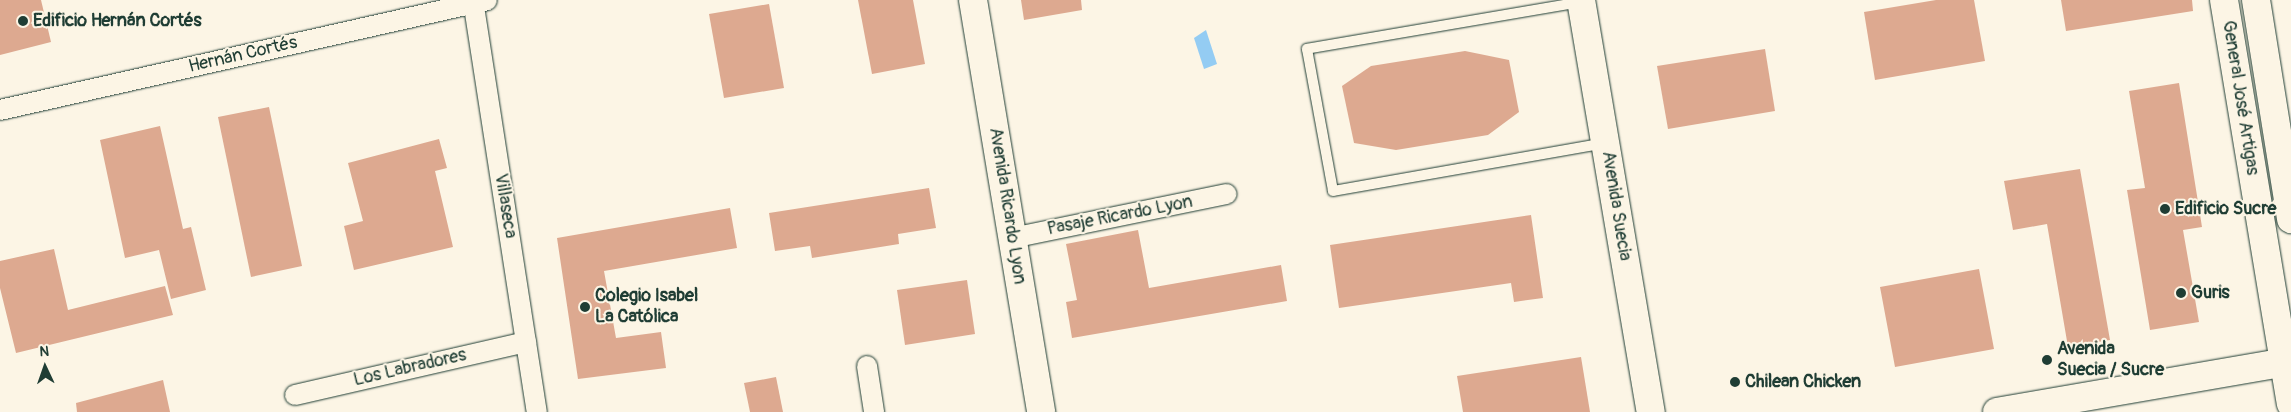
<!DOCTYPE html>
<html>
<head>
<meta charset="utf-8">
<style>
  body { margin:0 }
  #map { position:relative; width:2291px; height:412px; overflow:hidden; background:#fcf5e5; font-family:Pangolin,sans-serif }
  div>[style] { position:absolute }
  .water>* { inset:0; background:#94ccf3 }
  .building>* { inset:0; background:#dda990 }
  .roads { filter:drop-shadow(0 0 1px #1f3d34) drop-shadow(0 0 1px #1f3d34) }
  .lane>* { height:10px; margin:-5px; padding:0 5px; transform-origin:5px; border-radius:5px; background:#fcf5e5 }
  .street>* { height:20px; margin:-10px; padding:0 10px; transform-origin:10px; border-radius:10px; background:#fcf5e5 }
  .secondary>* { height:28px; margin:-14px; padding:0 14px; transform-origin:14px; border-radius:14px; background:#fcf5e5 }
  .primary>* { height:28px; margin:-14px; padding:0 14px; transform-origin:14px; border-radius:14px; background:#fcf5e5 }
  .dots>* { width:14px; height:14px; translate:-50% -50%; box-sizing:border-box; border:2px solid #fcf5e5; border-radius:50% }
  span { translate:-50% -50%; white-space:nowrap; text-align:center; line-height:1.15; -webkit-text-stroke:4px #fcf5e5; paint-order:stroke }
  .poi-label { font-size:18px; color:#1f3d34; font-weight:700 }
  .left { translate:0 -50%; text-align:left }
  .street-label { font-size:18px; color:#1f3d34 }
  .north { position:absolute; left:20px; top:342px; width:50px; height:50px; -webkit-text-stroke:4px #fcf5e5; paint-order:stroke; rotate:357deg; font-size:14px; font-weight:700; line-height:20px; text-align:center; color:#1f3d34 }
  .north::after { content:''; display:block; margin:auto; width:18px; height:22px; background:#1f3d34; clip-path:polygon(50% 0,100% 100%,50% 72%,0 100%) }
</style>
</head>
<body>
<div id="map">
  <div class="water">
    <div style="clip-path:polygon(1206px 30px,1217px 64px,1204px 69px,1194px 38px)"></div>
  </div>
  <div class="building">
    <div style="clip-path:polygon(0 0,41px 0,51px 42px,0 55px)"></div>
    <div style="clip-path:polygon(858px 0,913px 0,925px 64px,872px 74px)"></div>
    <div style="clip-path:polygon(1021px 0,1081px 0,1082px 10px,1024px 20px)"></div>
    <div style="clip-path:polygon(1936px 0,1974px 0,1985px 61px,1875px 80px,1864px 12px)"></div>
    <div style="clip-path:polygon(2061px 0,2192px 0,2193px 11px,2066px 31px)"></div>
    <div style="clip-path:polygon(769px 4px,784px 88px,724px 98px,709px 14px)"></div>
    <div style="clip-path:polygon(1765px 49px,1775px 111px,1668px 129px,1657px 66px)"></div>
    <div style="clip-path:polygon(1465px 51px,1509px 60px,1519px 112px,1488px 135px,1396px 150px,1354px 143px,1342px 86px,1371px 66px)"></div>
    <div style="clip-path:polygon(2179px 83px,2202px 227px,2183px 230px,2199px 322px,2150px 330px,2127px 190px,2145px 188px,2129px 91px)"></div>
    <div style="clip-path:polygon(269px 107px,302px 266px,251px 277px,218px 117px)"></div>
    <div style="clip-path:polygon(160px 126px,183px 229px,191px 227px,206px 290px,171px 299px,159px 250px,125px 258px,100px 140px)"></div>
    <div style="clip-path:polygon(439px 139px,447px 168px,435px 171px,453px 247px,354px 270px,344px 226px,363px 221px,348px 163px)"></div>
    <div style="clip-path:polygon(2080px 169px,2110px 340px,2068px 347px,2047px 224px,2013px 230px,2004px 181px)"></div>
    <div style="clip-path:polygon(929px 188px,936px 228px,898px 234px,899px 244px,812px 258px,810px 246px,775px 251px,769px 213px)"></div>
    <div style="clip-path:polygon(730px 208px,737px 248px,604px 271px,616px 338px,661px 332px,666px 368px,578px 379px,557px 238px)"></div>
    <div style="clip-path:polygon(1531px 215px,1543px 298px,1514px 302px,1511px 283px,1339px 308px,1330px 245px)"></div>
    <div style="clip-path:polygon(1138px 230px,1149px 288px,1281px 265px,1287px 301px,1072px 338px,1066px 302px,1077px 300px,1066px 244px)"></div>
    <div style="clip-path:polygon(54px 249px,68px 310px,165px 286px,173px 315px,16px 353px,0 288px,0 261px)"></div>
    <div style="clip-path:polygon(1979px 269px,1994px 349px,1895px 367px,1880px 287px)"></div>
    <div style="clip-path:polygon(967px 280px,975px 334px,905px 345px,897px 290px)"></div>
    <div style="clip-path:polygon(1581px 357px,1590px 412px,1463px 412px,1457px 376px)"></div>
    <div style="clip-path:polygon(776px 377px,783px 412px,750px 412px,744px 383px)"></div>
    <div style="clip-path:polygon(163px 380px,170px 412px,77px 412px,76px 403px)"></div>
  </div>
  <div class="roads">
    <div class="lane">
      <div style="left:1581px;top:2px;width:278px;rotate:170.3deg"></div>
      <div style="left:1307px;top:49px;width:144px;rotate:79.6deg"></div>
      <div style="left:1333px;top:191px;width:276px;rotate:-10deg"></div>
    </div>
    <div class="street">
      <div style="left:473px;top:0;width:417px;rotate:81.2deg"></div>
      <div style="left:0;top:110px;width:499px;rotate:-12.7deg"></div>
      <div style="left:1012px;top:238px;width:219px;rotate:-11.6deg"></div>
      <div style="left:867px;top:366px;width:47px;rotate:81.3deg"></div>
      <div style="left:295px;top:395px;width:237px;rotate:-12.9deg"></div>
    </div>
    <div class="secondary">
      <div style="left:973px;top:0;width:418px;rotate:80.6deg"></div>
      <div style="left:1581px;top:0;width:418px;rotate:80.4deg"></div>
      <div style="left:1997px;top:412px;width:298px;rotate:-9.8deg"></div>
    </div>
    <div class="primary">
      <div style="left:2224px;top:0;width:409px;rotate:80.6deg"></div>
      <div style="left:2256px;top:0;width:222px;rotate:80.9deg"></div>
    </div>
  </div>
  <div class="dots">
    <div style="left:23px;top:21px;background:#1f3d34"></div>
    <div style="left:2165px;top:209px;background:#1f3d34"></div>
    <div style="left:2181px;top:293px;background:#1f3d34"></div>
    <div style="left:585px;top:307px;background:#1f3d34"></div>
    <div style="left:2047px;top:360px;background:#1f3d34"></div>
    <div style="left:1735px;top:382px;background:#1f3d34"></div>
  </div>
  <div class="poi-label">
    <span class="left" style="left:33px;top:21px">Edificio Hernán Cortés</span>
    <span class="left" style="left:2175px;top:209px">Edificio Sucre</span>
    <span class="left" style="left:2191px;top:293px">Guris</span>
    <span class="left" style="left:595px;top:307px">Colegio Isabel<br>La Católica</span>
    <span class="left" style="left:2057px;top:360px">Avenida<br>Suecia / Sucre</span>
    <span class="left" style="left:1745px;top:382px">Chilean Chicken</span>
  </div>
  <div class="street-label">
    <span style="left:243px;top:55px;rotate:-13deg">Hernán Cortés</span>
    <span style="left:2240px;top:98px;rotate:81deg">General José Artigas</span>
    <span style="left:505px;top:206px;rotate:81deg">Villaseca</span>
    <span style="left:1007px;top:206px;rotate:81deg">Avenida Ricardo Lyon</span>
    <span style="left:1616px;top:206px;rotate:81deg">Avenida Suecia</span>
    <span style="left:1120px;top:216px;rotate:-11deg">Pasaje Ricardo Lyon</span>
    <span style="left:410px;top:368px;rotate:-13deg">Los Labradores</span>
  </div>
  <div class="north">N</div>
</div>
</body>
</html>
